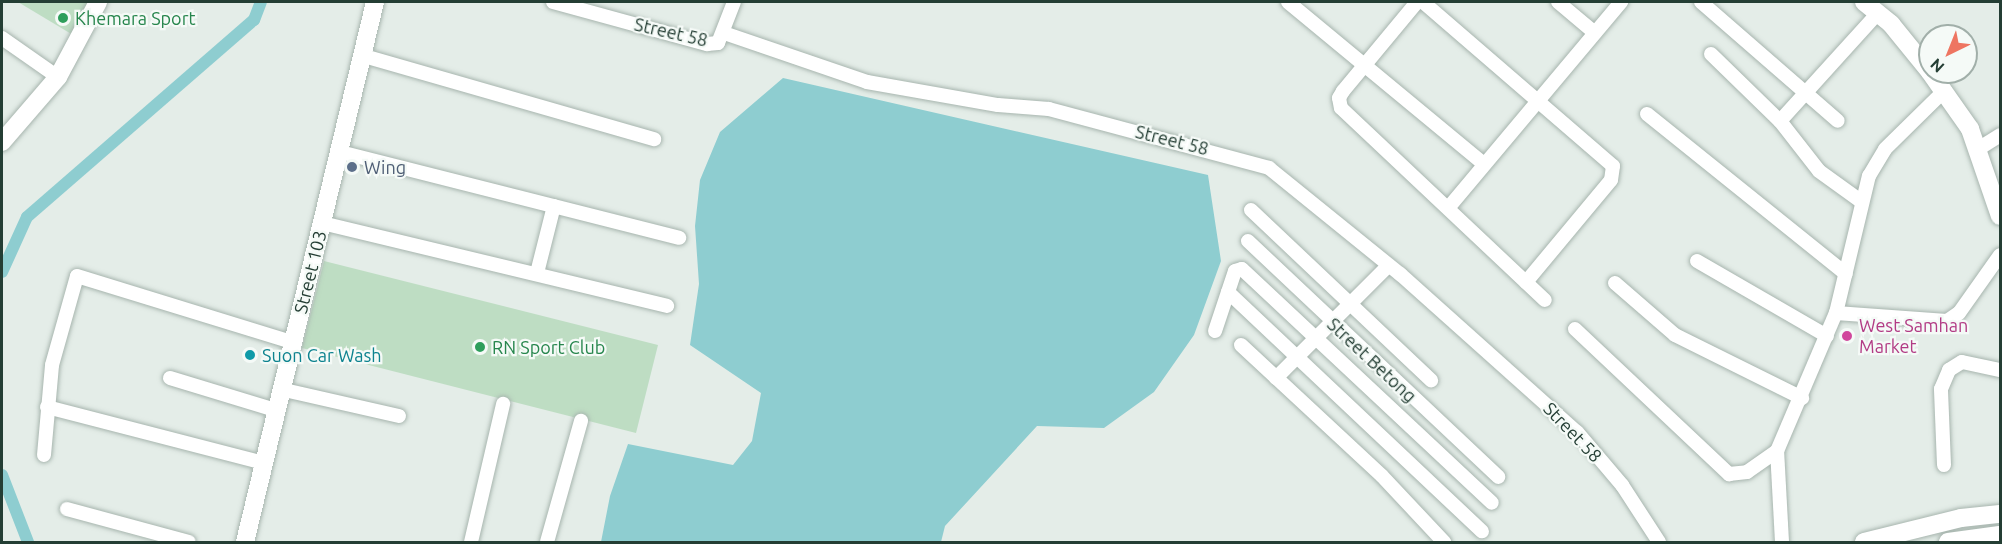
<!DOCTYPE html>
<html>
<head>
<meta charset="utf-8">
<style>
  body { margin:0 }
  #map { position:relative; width:2002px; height:544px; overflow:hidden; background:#e4ede8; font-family:Ubuntu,sans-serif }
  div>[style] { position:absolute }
  .green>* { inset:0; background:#beddc3 }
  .water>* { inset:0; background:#8ecdd0 }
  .canal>* { height:12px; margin:-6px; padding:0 6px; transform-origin:6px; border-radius:6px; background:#8ecdd0 }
  .roads { filter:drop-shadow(0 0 2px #a7b5ae) drop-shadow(0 0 2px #a7b5ae) }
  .street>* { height:14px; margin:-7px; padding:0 7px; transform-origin:7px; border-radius:7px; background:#fff }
  .secondary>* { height:18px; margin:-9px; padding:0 9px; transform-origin:9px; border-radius:9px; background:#fff }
  .dots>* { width:16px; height:16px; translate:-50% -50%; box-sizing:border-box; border:3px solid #f5faf7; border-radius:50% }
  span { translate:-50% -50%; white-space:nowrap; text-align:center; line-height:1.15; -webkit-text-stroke:4.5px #f5faf7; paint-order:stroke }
  .leisure-label { font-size:18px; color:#27864d }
  .left { translate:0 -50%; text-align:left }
  .street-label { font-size:18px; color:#243e34 }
  .service-label { font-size:18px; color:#4e5e75 }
  .hotel-label { font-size:18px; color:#b23c85 }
  .culture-label { font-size:18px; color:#0d838f }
  .frame { position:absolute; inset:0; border:3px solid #243e34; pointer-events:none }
  .north { position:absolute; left:1918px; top:24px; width:60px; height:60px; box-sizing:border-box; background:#f5faf7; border:2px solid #a1afa9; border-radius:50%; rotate:223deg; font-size:16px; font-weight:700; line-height:24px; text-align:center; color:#243e34 }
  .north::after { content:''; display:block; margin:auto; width:21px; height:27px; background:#ee7561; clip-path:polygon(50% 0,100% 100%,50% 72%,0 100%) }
</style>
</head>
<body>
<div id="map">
  <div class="green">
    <div style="clip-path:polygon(18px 2px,89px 2px,73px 35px)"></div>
    <div style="clip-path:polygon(324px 261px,658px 345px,636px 433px,302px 348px)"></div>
  </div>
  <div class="water">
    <div style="clip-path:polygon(783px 78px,1208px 175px,1221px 261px,1194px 335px,1154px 392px,1104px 428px,1037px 426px,945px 526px,941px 542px,601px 542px,610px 496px,628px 444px,733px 465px,752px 441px,761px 393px,690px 345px,699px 284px,695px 226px,700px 180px,720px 132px)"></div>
  </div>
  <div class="canal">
    <div style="left:2px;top:272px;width:60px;rotate:-65.6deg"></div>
    <div style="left:27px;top:217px;width:301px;rotate:-41deg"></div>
    <div style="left:254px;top:20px;width:19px;rotate:-69deg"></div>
    <div style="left:2px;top:475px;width:72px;rotate:68.8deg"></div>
  </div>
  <div class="roads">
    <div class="street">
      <div style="left:553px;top:2px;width:160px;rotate:15.3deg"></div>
      <div style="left:707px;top:44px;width:11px;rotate:-5deg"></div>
      <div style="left:718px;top:43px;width:44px;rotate:-68.7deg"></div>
      <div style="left:1288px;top:2px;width:254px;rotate:39.6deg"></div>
      <div style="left:1417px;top:2px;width:116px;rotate:129.7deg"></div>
      <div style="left:1343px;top:91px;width:8px;rotate:120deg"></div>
      <div style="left:1339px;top:98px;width:10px;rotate:79deg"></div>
      <div style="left:1341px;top:108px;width:280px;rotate:43.3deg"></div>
      <div style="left:1423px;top:2px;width:251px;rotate:40.8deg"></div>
      <div style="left:1613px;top:166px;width:14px;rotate:98deg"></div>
      <div style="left:1611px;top:180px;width:133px;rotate:129.8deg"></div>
      <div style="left:1558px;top:2px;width:48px;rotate:40deg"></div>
      <div style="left:1701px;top:2px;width:181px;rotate:41deg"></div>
      <div style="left:724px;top:33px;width:151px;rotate:18.9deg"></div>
      <div style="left:867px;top:82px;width:133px;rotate:10deg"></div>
      <div style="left:998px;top:105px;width:51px;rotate:4.5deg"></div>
      <div style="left:1049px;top:109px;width:228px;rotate:15deg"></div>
      <div style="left:1269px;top:168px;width:169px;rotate:39deg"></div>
      <div style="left:1400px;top:274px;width:237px;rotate:41.8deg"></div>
      <div style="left:1577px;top:432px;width:70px;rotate:49.7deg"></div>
      <div style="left:1622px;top:485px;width:68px;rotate:57deg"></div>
      <div style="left:2px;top:38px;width:68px;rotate:34.9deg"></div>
      <div style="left:1711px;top:54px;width:96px;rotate:44.2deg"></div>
      <div style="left:1780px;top:121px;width:63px;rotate:52deg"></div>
      <div style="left:1819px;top:171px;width:53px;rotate:35.8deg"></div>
      <div style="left:364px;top:56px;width:302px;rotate:16deg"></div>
      <div style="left:1647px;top:114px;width:255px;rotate:38.8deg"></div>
      <div style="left:1780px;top:121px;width:146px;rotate:-47.8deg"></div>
      <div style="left:1978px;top:149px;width:26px;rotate:-32deg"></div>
      <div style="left:340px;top:152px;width:350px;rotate:14.2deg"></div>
      <div style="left:1449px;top:207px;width:268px;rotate:-50deg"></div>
      <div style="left:1251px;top:210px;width:248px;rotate:43.4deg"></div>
      <div style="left:322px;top:223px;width:355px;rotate:13.5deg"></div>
      <div style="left:1248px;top:241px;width:344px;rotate:43.3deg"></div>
      <div style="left:1697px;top:261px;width:150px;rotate:30deg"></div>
      <div style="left:537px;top:273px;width:69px;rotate:-75.8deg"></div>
      <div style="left:1615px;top:283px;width:79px;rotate:40.9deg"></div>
      <div style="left:1675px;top:335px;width:142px;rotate:26.4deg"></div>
      <div style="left:1228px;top:292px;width:349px;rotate:43.3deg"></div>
      <div style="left:1836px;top:313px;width:111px;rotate:4.1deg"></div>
      <div style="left:1947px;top:321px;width:14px;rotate:-34deg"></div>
      <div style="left:1959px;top:313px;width:71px;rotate:-54.7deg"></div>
      <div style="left:1575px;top:329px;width:212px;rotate:43.3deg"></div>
      <div style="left:1729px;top:474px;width:18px;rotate:-6deg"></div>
      <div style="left:1747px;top:472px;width:37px;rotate:-35deg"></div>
      <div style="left:1215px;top:331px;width:63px;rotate:-71.6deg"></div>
      <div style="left:1235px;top:271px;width:7px;rotate:-16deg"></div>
      <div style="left:1242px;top:269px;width:342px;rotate:43.1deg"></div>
      <div style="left:1241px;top:345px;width:192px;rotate:42.9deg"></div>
      <div style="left:1382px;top:476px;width:91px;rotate:46.8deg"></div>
      <div style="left:170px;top:378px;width:110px;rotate:16.9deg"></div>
      <div style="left:1276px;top:378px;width:158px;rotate:-45deg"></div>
      <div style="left:280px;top:389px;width:122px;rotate:12.8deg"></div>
      <div style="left:47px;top:407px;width:223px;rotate:14.5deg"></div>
      <div style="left:44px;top:455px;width:90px;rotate:-84.9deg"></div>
      <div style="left:52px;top:365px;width:92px;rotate:-74.3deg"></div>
      <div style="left:77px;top:276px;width:225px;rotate:17.1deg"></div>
      <div style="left:1944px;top:465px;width:76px;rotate:-92.3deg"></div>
      <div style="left:1941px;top:389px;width:21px;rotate:-67deg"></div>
      <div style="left:1949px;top:370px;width:15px;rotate:-32deg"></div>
      <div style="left:1962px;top:362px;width:39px;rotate:12deg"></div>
      <div style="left:67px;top:509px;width:126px;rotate:15.1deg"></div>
      <div style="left:471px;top:542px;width:142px;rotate:-76.9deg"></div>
      <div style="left:547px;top:542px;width:126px;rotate:-74.3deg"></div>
      <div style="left:1782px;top:542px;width:91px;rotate:-93.1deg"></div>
      <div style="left:1777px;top:451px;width:150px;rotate:-66.9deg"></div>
      <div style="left:1836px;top:313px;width:141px;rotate:-76.5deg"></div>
      <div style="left:1869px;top:176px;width:31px;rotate:-59deg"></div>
      <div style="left:1885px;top:149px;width:84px;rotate:-44.5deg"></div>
    </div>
    <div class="secondary">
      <div style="left:1864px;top:2px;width:35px;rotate:39deg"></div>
      <div style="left:1891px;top:24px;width:62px;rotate:50.9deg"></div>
      <div style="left:1930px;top:72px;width:70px;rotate:54.9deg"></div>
      <div style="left:1970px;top:129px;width:92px;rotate:71deg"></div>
      <div style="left:2px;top:142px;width:86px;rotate:-49.3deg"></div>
      <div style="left:58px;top:77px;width:85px;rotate:-61.9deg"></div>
      <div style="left:245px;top:542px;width:555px;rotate:-76.46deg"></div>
      <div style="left:1864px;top:542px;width:100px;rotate:-13.9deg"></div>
      <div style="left:1961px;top:518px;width:39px;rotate:-6deg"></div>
      <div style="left:1948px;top:542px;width:52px;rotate:-7.7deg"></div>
    </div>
  </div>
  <div class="dots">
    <div style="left:63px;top:18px;background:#2e9e5b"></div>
    <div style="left:352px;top:167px;background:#5c6f8a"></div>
    <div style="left:1847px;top:336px;background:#d1479c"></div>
    <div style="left:480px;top:347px;background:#2e9e5b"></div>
    <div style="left:250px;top:355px;background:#0f9aa8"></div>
  </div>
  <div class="leisure-label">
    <span class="left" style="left:75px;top:18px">Khemara Sport</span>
    <span class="left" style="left:492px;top:347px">RN Sport Club</span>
  </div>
  <div class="street-label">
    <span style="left:671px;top:32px;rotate:13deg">Street 58</span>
    <span style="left:1172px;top:140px;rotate:14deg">Street 58</span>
    <span style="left:310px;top:272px;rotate:-76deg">Street 103</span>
    <span style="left:1372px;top:360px;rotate:43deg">Street Betong</span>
    <span style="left:1573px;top:432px;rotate:46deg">Street 58</span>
  </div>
  <div class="service-label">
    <span class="left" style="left:364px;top:167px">Wing</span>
  </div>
  <div class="hotel-label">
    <span class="left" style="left:1859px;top:336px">West Samhan<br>Market</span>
  </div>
  <div class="culture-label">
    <span class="left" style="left:262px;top:355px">Suon Car Wash</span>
  </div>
  <div class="frame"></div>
  <div class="north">N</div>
</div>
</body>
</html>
